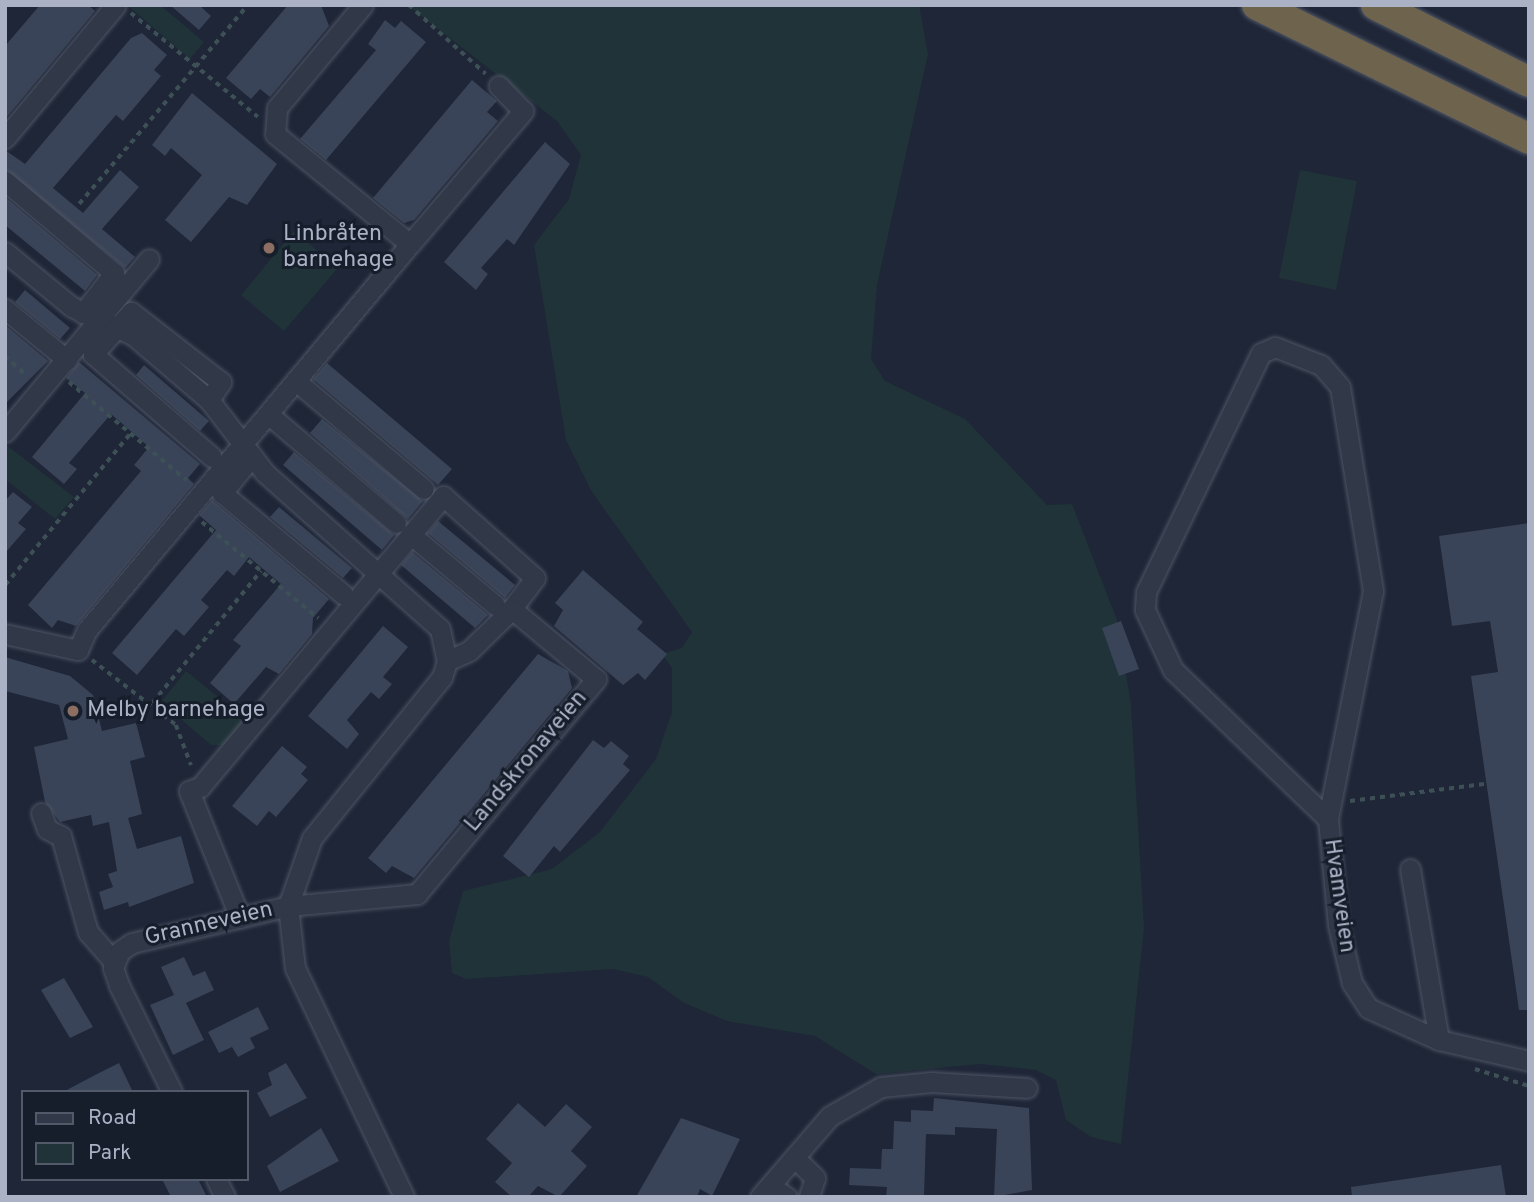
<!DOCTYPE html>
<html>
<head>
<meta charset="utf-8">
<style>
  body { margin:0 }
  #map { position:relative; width:1534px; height:1202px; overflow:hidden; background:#1e2637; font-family:Overpass,sans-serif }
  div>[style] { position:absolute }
  .green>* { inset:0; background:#203338 }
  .building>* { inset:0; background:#394458 }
  .path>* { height:3.5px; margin-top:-1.75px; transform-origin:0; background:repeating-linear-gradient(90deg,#3d5055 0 5px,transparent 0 10px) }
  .roads { filter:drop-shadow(0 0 2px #4f5565) drop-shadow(0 0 2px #4f5565) }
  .minor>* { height:19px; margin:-9.5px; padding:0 9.5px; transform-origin:9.5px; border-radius:9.5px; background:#313847 }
  .highway>* { height:30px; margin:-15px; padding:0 15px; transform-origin:15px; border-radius:15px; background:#6e644e }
  .dots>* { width:19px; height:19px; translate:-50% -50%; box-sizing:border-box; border:4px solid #171e2b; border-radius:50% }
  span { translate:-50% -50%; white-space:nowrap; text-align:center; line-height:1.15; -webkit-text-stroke:6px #171e2b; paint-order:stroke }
  .poi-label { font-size:23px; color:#abb2c5 }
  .left { translate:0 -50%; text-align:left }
  .street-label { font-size:23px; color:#abb2c5 }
  .frame { position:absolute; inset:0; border:7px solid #abb2c5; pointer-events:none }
  .legend { position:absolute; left:21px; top:1090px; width:228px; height:91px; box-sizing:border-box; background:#171e2b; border:2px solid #525969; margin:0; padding:9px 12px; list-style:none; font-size:21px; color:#abb2c5 }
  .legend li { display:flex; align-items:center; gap:14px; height:35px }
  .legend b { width:35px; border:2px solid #525969 }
</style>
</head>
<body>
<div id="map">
  <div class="green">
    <div style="clip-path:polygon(127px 5px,160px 5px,204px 42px,190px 59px)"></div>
    <div style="clip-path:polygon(407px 5px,919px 5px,928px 54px,877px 285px,871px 359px,885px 381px,965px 419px,1047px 505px,1072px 504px,1117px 620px,1131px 704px,1144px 929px,1121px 1144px,1091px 1137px,1066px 1120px,1056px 1080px,1036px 1070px,981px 1064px,876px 1074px,815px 1036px,727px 1021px,684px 1003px,648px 977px,613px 969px,466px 979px,452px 973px,449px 941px,463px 891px,552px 869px,600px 832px,656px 759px,672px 712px,672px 668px,662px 654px,682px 648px,692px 632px,592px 492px,566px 440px,534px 245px,569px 199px,581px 155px,557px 121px)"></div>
    <div style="clip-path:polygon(1300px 170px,1357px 181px,1336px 290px,1279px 278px)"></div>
    <div style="clip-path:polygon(294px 231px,338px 268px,284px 331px,241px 295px)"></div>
    <div style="clip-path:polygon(5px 444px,74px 497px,55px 519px,5px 479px)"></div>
    <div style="clip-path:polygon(186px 671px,245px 719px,225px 745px,211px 745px,161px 702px)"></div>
  </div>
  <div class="building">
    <div style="clip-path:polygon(40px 5px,88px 5px,95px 11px,5px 119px,5px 46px)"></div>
    <div style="clip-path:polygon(170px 5px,199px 5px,211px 16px,199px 30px)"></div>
    <div style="clip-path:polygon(288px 5px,321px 5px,329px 26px,270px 97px,260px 89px,251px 99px,226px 78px)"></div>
    <div style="clip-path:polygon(385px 20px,395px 28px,401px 21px,426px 42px,326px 160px,300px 139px,376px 50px,368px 44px)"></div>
    <div style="clip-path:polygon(142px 33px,167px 55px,154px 70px,161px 76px,123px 121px,116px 115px,53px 188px,83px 213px,120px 170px,139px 187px,102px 229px,135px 257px,125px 268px,5px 169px,5px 150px,25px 164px,131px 38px)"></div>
    <div style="clip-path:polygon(472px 80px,497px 101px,487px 112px,498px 121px,414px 220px,404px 223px,373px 198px)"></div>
    <div style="clip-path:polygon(192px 93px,277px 164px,247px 205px,229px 197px,191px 242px,165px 220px,202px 175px,171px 148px,165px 156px,152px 145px)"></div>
    <div style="clip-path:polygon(545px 142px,570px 164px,514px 245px,507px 239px,481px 268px,488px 274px,476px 290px,444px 262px)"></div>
    <div style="clip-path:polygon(5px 197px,97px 275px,85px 291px,5px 225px)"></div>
    <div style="clip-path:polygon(25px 290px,70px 328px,60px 339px,15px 302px)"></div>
    <div style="clip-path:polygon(5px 325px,48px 361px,5px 404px)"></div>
    <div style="clip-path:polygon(79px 362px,200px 464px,188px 478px,194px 484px,76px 626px,58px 620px,52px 628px,28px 605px,141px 471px,134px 465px,149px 447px,111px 414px,69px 463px,77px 469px,64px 484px,32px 457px,85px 393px,66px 378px)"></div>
    <div style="clip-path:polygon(327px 363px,452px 469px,438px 485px,313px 379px)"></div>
    <div style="clip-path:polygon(144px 365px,209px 421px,200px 431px,136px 375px)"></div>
    <div style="clip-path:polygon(322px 419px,423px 501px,408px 519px,310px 433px)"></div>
    <div style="clip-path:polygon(294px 452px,394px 535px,382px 550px,283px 465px)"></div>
    <div style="clip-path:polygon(13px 492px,32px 507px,18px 523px,26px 529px,5px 553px,5px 501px)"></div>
    <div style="clip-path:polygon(212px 500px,329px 599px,313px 618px,312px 634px,279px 674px,266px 667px,234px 704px,210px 683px,241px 646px,233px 640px,281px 584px,249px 557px,234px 576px,227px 570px,201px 600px,209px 607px,184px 636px,176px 629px,137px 675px,112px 653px,216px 530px,199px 515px)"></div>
    <div style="clip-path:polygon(279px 507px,352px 568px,343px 578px,270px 517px)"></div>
    <div style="clip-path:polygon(438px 521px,515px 585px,505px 598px,428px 533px)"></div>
    <div style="clip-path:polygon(1529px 523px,1529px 1010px,1519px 1010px,1471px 676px,1498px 672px,1490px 621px,1452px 626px,1439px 536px)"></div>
    <div style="clip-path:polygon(412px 552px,487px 614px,488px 615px,475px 628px,401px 565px)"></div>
    <div style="clip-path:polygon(583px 570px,643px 622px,637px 629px,667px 654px,645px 680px,638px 673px,623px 685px,554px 626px,563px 610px,555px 603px)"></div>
    <div style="clip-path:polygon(1121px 621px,1139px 669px,1119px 676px,1102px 628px)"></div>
    <div style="clip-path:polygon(383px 626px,408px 647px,383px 677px,392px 684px,379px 699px,371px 692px,347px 720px,359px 734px,347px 749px,308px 716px)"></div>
    <div style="clip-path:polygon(538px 654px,568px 671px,572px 688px,414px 878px,392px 866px,386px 873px,368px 858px)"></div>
    <div style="clip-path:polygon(5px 657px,70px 676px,93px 695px,102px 731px,136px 723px,145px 757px,130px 761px,142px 814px,128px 818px,137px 849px,181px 836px,194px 883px,129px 907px,128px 902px,104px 910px,99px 892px,113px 887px,108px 874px,117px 871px,109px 822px,93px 826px,91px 815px,60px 822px,45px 802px,34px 747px,68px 739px,59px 705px,5px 691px)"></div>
    <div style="clip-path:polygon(593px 740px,604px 748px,611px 741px,629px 756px,623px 764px,630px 770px,560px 852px,554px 846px,529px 877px,503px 856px)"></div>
    <div style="clip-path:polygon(282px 746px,307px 767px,301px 774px,308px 780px,276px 817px,269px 811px,257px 826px,232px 806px)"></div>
    <div style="clip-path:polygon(184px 957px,193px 976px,205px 971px,214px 990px,186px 1003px,204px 1040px,173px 1055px,150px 1005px,174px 995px,161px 967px)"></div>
    <div style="clip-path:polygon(64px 978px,93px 1027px,70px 1038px,41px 990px)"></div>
    <div style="clip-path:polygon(258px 1007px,269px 1029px,250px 1038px,255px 1048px,238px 1057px,232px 1047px,219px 1053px,208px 1032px)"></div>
    <div style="clip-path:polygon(119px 1063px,133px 1092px,63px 1092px,95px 1075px)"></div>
    <div style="clip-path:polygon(286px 1063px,307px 1098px,270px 1117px,257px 1093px,272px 1085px,268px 1073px)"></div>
    <div style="clip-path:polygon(934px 1098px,1029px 1108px,1032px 1190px,994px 1197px,997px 1129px,955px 1127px,955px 1135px,926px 1134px,924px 1197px,886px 1197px,887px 1187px,849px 1185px,850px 1168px,881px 1169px,882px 1149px,893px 1149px,894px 1121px,911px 1122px,911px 1110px,933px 1111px)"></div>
    <div style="clip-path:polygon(518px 1103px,545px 1127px,566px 1104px,592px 1127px,571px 1151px,587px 1166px,559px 1197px,538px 1186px,528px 1197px,512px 1197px,495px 1182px,512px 1163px,486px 1139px)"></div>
    <div style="clip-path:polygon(681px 1118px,740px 1139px,712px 1196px,700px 1189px,697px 1197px,636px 1197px)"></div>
    <div style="clip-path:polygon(321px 1128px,339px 1161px,280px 1192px,267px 1166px)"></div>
    <div style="clip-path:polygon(1501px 1165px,1506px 1197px,1352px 1197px,1351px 1187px)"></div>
    <div style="clip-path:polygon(162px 1179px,198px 1179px,207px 1197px,171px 1197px)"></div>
  </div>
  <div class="path">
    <div style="left:409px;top:5px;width:103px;rotate:41.9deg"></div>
    <div style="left:131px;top:13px;width:164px;rotate:39.3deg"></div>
    <div style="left:79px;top:204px;width:261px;rotate:-49.7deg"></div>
    <div style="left:5px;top:356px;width:30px;rotate:42deg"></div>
    <div style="left:69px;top:382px;width:153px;rotate:39.9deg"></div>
    <div style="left:202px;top:522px;width:151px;rotate:39.6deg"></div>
    <div style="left:5px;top:585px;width:196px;rotate:-50.4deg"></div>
    <div style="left:92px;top:660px;width:106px;rotate:37.7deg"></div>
    <div style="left:176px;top:725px;width:43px;rotate:69.4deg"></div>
    <div style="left:152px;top:703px;width:171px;rotate:-50.5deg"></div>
    <div style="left:1350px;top:801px;width:135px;rotate:-7.2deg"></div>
    <div style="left:1475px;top:1069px;width:57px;rotate:17.5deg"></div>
  </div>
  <div class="roads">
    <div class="minor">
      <div style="left:363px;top:5px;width:134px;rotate:129.9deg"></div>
      <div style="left:277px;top:108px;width:26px;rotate:94deg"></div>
      <div style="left:275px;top:134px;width:174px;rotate:39.2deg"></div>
      <div style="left:410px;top:244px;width:175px;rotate:-49.6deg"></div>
      <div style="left:523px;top:111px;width:35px;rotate:-134deg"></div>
      <div style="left:5px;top:138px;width:173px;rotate:-50.2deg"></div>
      <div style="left:5px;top:181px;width:143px;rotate:40.2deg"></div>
      <div style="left:114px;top:273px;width:51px;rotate:127.8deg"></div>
      <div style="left:5px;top:252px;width:87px;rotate:39.4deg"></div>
      <div style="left:72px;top:307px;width:67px;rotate:24.7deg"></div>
      <div style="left:133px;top:335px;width:100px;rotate:40.5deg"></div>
      <div style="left:209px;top:400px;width:92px;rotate:52.5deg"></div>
      <div style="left:265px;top:473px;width:234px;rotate:41.7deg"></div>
      <div style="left:440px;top:629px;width:33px;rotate:78deg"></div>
      <div style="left:447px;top:661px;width:17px;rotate:107deg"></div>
      <div style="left:442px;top:677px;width:207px;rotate:128.9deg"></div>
      <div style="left:312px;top:838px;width:72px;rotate:109.4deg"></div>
      <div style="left:288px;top:906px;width:62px;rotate:83.6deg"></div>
      <div style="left:295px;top:968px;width:254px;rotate:64.5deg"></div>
      <div style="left:5px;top:309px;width:80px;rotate:39.4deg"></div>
      <div style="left:1275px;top:347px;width:49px;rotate:21.4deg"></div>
      <div style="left:1321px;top:365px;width:29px;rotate:49deg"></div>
      <div style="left:1340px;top:387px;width:207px;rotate:80.8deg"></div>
      <div style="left:1373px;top:591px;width:232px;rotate:101.2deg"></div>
      <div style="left:1328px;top:819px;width:215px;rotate:-136.1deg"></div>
      <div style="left:1173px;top:670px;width:66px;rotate:-115deg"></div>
      <div style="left:1145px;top:610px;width:18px;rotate:-87deg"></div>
      <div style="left:1146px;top:592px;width:265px;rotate:-64.3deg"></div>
      <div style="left:1261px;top:353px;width:15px;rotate:-23deg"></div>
      <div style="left:296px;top:381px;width:167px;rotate:40.2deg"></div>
      <div style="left:209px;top:400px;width:22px;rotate:-56deg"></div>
      <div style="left:221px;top:382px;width:114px;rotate:-142.1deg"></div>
      <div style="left:131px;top:312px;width:57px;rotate:132.1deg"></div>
      <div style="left:93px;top:354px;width:157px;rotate:40.9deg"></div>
      <div style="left:268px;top:414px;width:168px;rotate:40.4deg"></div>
      <div style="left:5px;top:432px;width:225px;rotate:-50.2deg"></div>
      <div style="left:252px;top:456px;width:48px;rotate:129deg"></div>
      <div style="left:222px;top:493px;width:158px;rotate:39.9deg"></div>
      <div style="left:410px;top:534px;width:111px;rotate:39.9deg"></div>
      <div style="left:5px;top:634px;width:75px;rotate:12.4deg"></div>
      <div style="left:78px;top:650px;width:22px;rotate:-66deg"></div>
      <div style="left:87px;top:630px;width:503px;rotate:-50.08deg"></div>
      <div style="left:41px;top:813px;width:17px;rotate:69deg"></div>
      <div style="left:47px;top:829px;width:16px;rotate:27deg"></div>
      <div style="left:61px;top:836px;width:100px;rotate:74.3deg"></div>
      <div style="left:88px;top:932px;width:41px;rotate:48.9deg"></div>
      <div style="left:1328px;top:819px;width:106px;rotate:84.6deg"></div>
      <div style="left:1338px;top:925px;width:60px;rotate:76.4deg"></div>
      <div style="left:1352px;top:983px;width:30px;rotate:57deg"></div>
      <div style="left:1368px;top:1008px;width:78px;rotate:24.3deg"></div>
      <div style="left:1439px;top:1040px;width:92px;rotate:13.1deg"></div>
      <div style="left:1410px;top:869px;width:173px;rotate:80.4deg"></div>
      <div style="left:240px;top:918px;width:137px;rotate:-111.9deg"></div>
      <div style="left:189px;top:791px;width:12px;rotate:-20deg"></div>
      <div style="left:200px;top:787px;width:379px;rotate:-50.1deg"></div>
      <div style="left:443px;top:496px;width:123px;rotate:41.7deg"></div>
      <div style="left:535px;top:578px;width:39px;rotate:127deg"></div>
      <div style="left:172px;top:1092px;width:119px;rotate:-116.4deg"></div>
      <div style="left:119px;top:985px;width:18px;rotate:-109deg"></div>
      <div style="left:113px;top:968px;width:18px;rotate:-68deg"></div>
      <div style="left:120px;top:951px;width:14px;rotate:-34deg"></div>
      <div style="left:132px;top:943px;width:160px;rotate:-13.3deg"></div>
      <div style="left:288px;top:906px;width:130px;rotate:-5.3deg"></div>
      <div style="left:417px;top:894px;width:280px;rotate:-50.2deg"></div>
      <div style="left:596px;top:679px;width:109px;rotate:-140.2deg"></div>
      <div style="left:512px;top:609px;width:60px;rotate:135.7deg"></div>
      <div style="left:469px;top:651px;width:24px;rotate:156deg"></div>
      <div style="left:796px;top:1159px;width:27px;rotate:45deg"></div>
      <div style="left:815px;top:1178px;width:20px;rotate:108deg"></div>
      <div style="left:216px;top:1179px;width:20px;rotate:63deg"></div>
      <div style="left:770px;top:1186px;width:20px;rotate:33deg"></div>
      <div style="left:760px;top:1197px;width:107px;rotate:-49.2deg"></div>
      <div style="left:830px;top:1116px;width:59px;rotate:-29.6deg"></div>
      <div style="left:881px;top:1087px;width:51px;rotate:-5.6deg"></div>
      <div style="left:932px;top:1082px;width:95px;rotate:3.6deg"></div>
    </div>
    <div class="highway">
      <div style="left:1257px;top:5px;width:303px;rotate:26.2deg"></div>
      <div style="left:1376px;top:5px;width:171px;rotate:26.7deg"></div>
    </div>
  </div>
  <div class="dots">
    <div style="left:269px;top:248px;background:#8d6e63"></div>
    <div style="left:73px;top:711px;background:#8d6e63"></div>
  </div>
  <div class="poi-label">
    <span class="left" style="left:283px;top:248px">Linbråten<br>barnehage</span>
    <span class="left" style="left:87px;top:711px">Melby barnehage</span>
  </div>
  <div class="street-label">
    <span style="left:527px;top:762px;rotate:-50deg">Landskronaveien</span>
    <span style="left:1338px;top:896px;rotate:82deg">Hvamveien</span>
    <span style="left:209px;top:925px;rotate:-13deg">Granneveien</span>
  </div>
  <div class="frame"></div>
  <ul class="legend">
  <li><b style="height:9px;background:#313847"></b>Road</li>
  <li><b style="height:19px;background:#203338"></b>Park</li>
  </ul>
</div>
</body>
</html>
